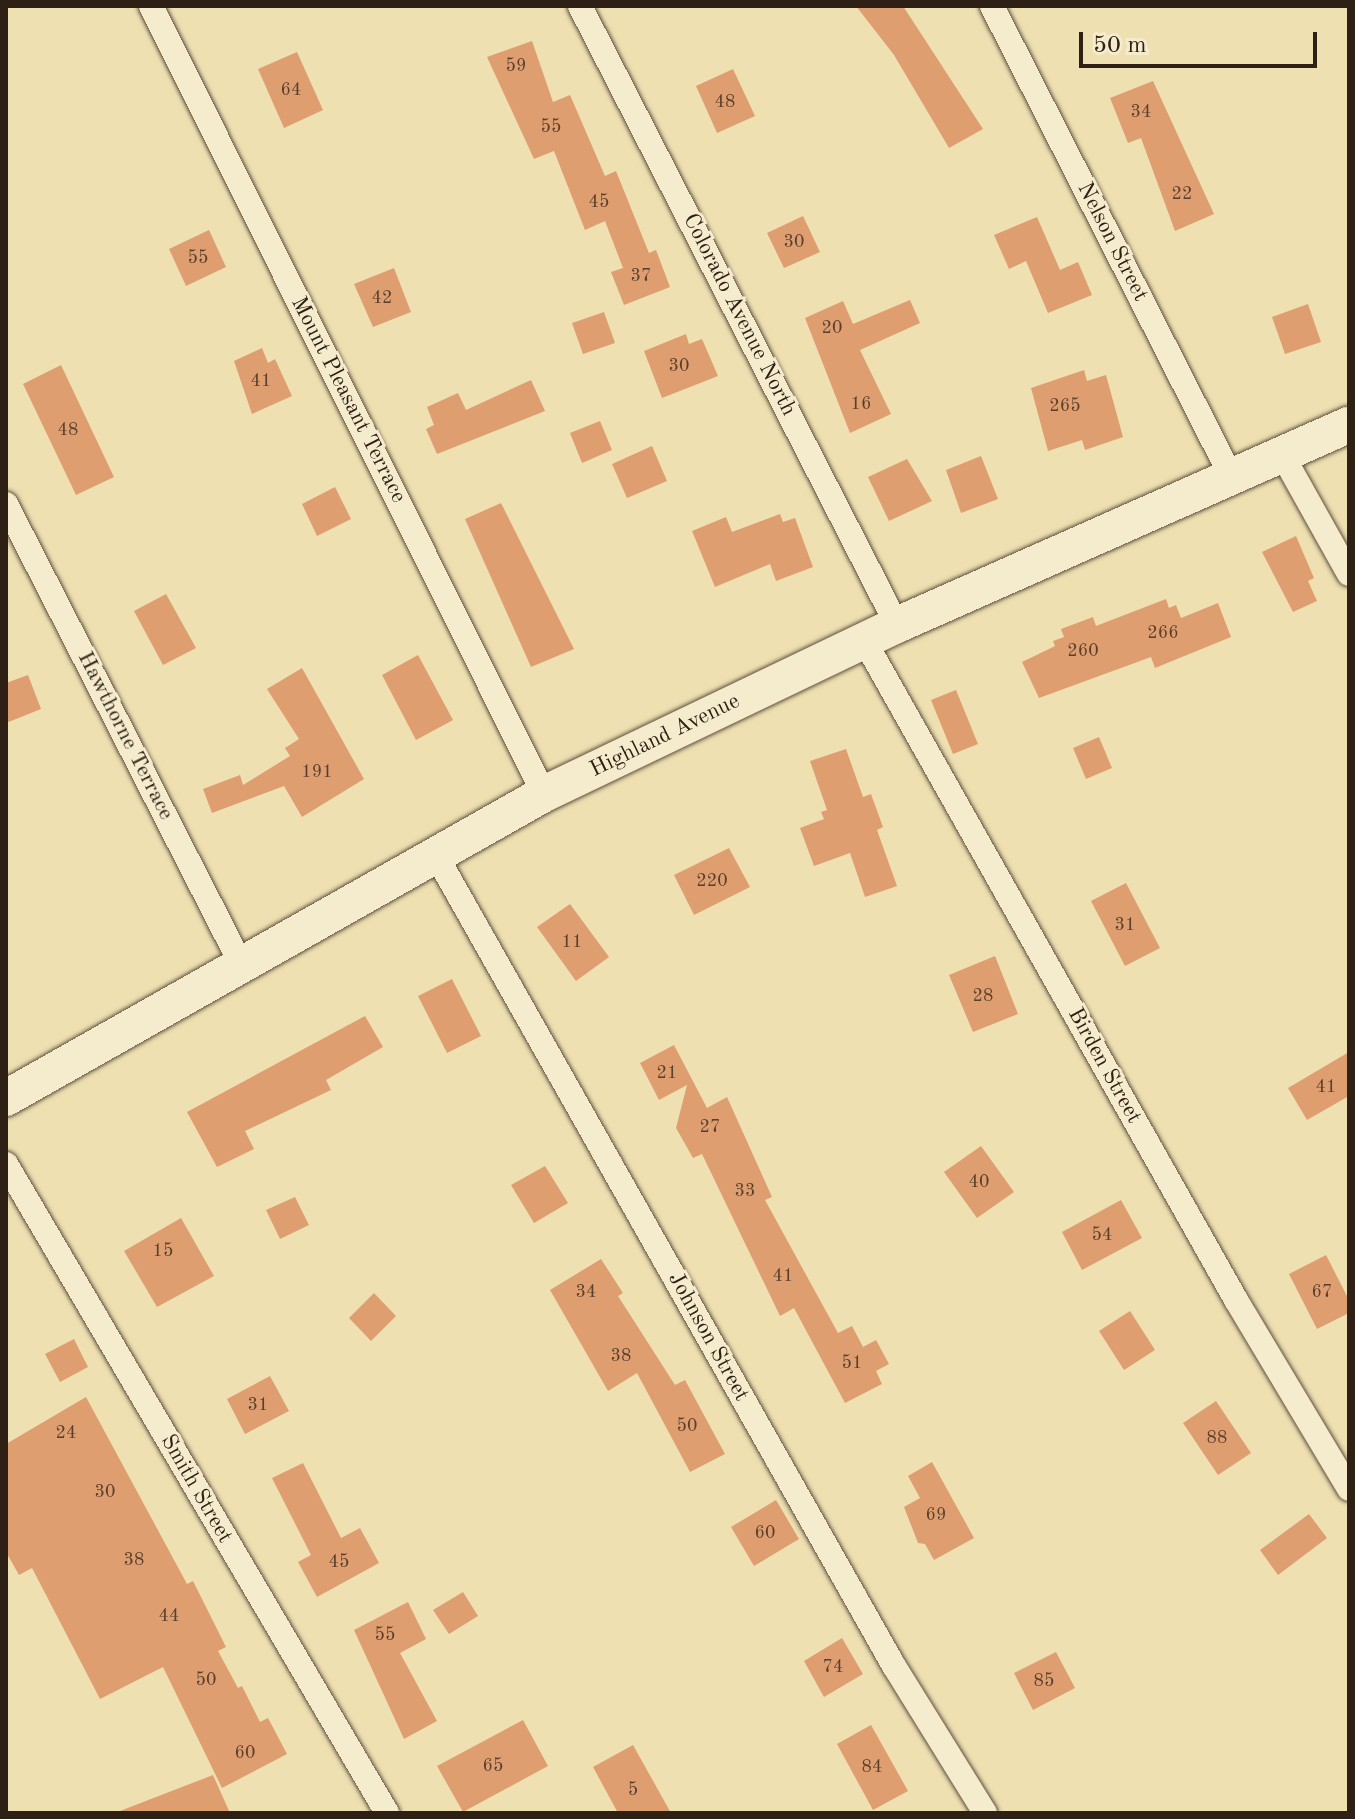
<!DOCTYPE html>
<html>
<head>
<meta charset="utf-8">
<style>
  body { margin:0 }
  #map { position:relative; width:1355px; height:1819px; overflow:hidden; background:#efe0b2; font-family:"Old Standard TT",serif }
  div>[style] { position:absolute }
  .building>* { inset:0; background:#de9e70 }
  .roads { filter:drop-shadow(0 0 2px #5e503c) drop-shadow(0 0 2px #5e503c) }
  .street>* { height:24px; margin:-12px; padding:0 12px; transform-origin:12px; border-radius:12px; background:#f5ebcd }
  .secondary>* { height:36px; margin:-18px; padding:0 18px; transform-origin:18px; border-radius:18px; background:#f5ebcd }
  span { translate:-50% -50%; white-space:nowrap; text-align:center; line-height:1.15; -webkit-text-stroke:6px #f5ebcd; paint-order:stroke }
  .number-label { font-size:18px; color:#5a402c }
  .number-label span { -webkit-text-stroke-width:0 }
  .street-label { font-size:22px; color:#2e2015 }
  .frame { position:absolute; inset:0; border:8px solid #2e2015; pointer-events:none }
  .scale { position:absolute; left:1079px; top:32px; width:238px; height:36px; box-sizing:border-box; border:4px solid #2e2015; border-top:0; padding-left:10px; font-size:24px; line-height:28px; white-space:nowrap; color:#2e2015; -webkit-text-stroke:6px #f5ebcd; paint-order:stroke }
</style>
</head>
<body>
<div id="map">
  <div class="building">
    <div style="clip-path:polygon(856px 6px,903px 6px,983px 129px,949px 148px,894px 55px)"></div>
    <div style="clip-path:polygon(532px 41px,553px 102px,570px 95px,605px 176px,616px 171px,649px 253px,656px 250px,670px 287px,624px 305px,611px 272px,623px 268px,605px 221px,585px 230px,554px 151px,534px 159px,487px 57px)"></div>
    <div style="clip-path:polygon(297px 52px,323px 110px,284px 128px,258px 69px)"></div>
    <div style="clip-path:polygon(733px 69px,755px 116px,717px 133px,696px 86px)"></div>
    <div style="clip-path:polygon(1153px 81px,1214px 214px,1175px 231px,1141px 138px,1128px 143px,1110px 98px)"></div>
    <div style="clip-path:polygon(803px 216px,820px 252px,784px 268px,767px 233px)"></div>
    <div style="clip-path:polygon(1037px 217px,1060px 270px,1078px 262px,1092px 295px,1048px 313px,1026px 261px,1009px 269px,994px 235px)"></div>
    <div style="clip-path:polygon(209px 230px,226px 267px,186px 286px,169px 249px)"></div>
    <div style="clip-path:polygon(394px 268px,411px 312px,373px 327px,354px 284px)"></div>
    <div style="clip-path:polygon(910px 300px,920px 323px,860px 350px,891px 414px,850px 433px,805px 318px,843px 301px,853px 324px)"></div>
    <div style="clip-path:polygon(1308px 304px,1321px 342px,1285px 354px,1272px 317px)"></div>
    <div style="clip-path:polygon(604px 312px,615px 343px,583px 354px,572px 323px)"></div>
    <div style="clip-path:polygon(686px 334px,689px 344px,702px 339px,718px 376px,662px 398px,644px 351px)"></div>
    <div style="clip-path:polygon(262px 348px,268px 363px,275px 359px,292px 396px,252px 414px,234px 361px)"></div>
    <div style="clip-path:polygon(61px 365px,114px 477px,76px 495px,23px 384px)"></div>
    <div style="clip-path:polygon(1084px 370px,1087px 381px,1106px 375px,1123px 437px,1085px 450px,1082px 440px,1048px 451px,1031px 388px)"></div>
    <div style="clip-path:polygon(531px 380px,545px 411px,437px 454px,426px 429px,434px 425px,427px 407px,458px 393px,466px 410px)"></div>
    <div style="clip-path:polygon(600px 421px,612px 450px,582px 463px,570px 433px)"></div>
    <div style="clip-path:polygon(652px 446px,667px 481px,627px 498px,612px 464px)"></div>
    <div style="clip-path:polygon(981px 456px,998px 499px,961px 513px,946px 470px)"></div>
    <div style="clip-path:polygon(907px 459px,932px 501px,889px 521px,868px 477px)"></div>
    <div style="clip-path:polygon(335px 487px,351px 519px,317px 536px,302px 504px)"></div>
    <div style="clip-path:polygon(501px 503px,574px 649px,531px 667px,465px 519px)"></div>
    <div style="clip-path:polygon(780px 514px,783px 522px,795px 518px,813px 567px,776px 581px,770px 564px,715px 587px,692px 531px,726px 517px,732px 532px)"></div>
    <div style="clip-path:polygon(1296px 536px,1314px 578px,1308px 581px,1317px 601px,1293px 612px,1262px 552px)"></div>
    <div style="clip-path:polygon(166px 594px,196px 648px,163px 665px,134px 611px)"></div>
    <div style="clip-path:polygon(1166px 599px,1169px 608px,1176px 605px,1181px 618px,1218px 603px,1231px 637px,1155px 668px,1151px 657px,1039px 698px,1022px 662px,1055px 646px,1053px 641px,1064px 637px,1061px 629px,1093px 617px,1096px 626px)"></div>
    <div style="clip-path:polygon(418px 655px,453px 720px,416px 740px,382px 675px)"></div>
    <div style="clip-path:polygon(302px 668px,364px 779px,302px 817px,284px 786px,212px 813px,203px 789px,240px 775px,243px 785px,290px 756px,285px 748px,299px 739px,267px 689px)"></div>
    <div style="clip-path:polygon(28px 675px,41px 709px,6px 723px,6px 683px)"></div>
    <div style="clip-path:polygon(956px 690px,978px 744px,953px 754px,931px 700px)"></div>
    <div style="clip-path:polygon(1099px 737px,1112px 768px,1086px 779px,1073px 748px)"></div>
    <div style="clip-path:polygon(846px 749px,863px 797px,871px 794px,883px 827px,877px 830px,897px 886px,865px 897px,850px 853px,814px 866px,800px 828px,824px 819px,821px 812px,827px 810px,810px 761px)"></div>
    <div style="clip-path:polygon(729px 848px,750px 887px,694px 915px,674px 875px)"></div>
    <div style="clip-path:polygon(1126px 883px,1160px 948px,1125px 966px,1091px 901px)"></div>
    <div style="clip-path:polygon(570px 904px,609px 957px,576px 981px,537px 927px)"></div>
    <div style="clip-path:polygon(995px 956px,1018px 1014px,973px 1032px,949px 975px)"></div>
    <div style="clip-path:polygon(452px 979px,481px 1036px,447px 1053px,418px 996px)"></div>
    <div style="clip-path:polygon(365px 1016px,383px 1047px,326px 1080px,331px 1090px,245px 1131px,254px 1149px,217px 1167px,187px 1112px)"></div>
    <div style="clip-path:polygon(674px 1045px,707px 1108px,727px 1097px,772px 1197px,765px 1200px,838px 1333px,852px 1326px,863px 1347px,876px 1340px,889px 1364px,876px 1371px,882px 1384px,845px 1403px,794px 1308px,780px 1316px,702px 1154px,693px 1158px,676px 1128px,687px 1085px,659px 1100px,640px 1063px)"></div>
    <div style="clip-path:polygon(1349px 1052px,1349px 1096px,1307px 1120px,1288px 1088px)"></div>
    <div style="clip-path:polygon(981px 1146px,1014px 1192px,977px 1218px,944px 1172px)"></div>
    <div style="clip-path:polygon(545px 1166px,568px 1203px,534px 1223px,511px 1185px)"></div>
    <div style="clip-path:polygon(295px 1197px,309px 1225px,280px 1239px,266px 1210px)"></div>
    <div style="clip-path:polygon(1121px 1200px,1142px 1238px,1082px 1270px,1062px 1232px)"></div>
    <div style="clip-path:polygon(181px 1218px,214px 1276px,157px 1307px,124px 1251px)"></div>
    <div style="clip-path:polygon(1326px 1255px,1349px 1300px,1349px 1313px,1317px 1329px,1289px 1274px)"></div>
    <div style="clip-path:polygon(601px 1259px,623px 1293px,618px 1296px,675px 1385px,685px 1380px,725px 1454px,690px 1472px,637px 1373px,608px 1391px,550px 1290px)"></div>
    <div style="clip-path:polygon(374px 1293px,396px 1316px,371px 1341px,349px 1318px)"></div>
    <div style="clip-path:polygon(1130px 1311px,1155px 1350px,1124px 1370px,1099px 1331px)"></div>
    <div style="clip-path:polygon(74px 1339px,88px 1367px,60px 1382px,45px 1354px)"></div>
    <div style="clip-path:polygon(270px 1376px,289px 1411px,245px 1434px,227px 1399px)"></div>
    <div style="clip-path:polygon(86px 1397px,187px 1584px,193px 1581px,226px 1647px,218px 1651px,238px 1688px,242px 1686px,260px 1722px,268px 1718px,287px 1754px,222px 1788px,163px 1667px,100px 1699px,32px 1568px,19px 1575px,6px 1552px,6px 1444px)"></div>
    <div style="clip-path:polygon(1216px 1401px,1251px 1453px,1218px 1475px,1183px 1423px)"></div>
    <div style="clip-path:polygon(932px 1462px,974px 1538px,934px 1560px,925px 1544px,918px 1543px,904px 1507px,920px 1498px,908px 1476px)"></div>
    <div style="clip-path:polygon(303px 1463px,341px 1538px,360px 1528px,379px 1563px,317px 1597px,298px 1562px,311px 1555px,272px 1478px)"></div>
    <div style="clip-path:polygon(776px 1500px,799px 1539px,754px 1566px,731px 1527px)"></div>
    <div style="clip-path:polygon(1309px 1514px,1327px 1538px,1278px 1575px,1260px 1550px)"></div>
    <div style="clip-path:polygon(463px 1592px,478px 1616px,449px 1634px,433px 1610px)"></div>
    <div style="clip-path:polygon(408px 1602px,426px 1639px,400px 1653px,437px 1721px,404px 1739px,354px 1630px)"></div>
    <div style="clip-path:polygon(842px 1638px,863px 1674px,824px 1697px,804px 1661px)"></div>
    <div style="clip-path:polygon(1056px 1652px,1075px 1688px,1033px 1710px,1014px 1673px)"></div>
    <div style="clip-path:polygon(523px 1720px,548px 1766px,463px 1812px,437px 1766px)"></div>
    <div style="clip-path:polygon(871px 1725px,908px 1791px,873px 1810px,837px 1744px)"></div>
    <div style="clip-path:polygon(633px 1745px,671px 1813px,618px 1813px,593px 1767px)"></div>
    <div style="clip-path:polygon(213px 1775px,230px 1813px,120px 1813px,120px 1811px)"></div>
  </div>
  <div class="roads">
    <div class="street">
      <div style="left:151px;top:6px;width:881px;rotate:63.49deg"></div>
      <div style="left:580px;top:6px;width:695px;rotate:62.88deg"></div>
      <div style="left:992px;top:6px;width:530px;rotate:63.05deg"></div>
      <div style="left:1283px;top:456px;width:135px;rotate:60.8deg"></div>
      <div style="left:6px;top:504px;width:521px;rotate:62.94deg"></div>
      <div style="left:864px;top:640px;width:758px;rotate:60.59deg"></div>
      <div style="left:1236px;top:1300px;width:220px;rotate:59.1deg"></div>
      <div style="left:437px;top:857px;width:929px;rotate:60.54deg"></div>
      <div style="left:894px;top:1666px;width:173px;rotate:58.2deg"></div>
      <div style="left:6px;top:1164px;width:753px;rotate:59.58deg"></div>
    </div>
    <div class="secondary">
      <div style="left:6px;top:1098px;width:618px;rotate:-29.47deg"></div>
      <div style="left:544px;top:794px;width:391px;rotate:-25.6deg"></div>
      <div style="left:897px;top:625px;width:494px;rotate:-23.9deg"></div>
    </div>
  </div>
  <div class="number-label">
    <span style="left:516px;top:66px">59</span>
    <span style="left:291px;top:90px">64</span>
    <span style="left:725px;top:102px">48</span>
    <span style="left:1141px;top:112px">34</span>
    <span style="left:551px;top:127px">55</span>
    <span style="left:1182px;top:194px">22</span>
    <span style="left:599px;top:202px">45</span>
    <span style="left:794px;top:242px">30</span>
    <span style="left:198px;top:258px">55</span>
    <span style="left:641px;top:276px">37</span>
    <span style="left:382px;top:298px">42</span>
    <span style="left:832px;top:328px">20</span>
    <span style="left:679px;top:366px">30</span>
    <span style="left:261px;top:381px">41</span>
    <span style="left:861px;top:404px">16</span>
    <span style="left:1065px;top:406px">265</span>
    <span style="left:68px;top:430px">48</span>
    <span style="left:1163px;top:633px">266</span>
    <span style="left:1083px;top:651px">260</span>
    <span style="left:317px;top:772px">191</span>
    <span style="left:712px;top:881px">220</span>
    <span style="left:1125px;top:925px">31</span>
    <span style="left:572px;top:942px">11</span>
    <span style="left:983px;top:996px">28</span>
    <span style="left:667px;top:1073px">21</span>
    <span style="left:1326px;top:1087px">41</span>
    <span style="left:710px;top:1127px">27</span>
    <span style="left:979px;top:1182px">40</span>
    <span style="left:745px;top:1191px">33</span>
    <span style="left:1102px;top:1235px">54</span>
    <span style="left:163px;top:1251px">15</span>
    <span style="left:783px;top:1276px">41</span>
    <span style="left:586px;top:1292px">34</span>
    <span style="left:1322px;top:1292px">67</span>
    <span style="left:621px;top:1356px">38</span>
    <span style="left:852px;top:1363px">51</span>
    <span style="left:258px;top:1405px">31</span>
    <span style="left:687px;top:1426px">50</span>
    <span style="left:66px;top:1433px">24</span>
    <span style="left:1217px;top:1438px">88</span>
    <span style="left:105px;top:1492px">30</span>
    <span style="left:936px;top:1515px">69</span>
    <span style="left:765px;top:1533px">60</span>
    <span style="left:134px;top:1560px">38</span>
    <span style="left:339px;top:1562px">45</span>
    <span style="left:169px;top:1616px">44</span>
    <span style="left:385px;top:1635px">55</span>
    <span style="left:833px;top:1667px">74</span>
    <span style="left:206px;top:1680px">50</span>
    <span style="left:1044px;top:1681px">85</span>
    <span style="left:245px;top:1753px">60</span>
    <span style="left:493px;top:1766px">65</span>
    <span style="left:872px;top:1767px">84</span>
    <span style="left:633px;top:1790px">5</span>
  </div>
  <div class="street-label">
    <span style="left:1112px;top:242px;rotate:63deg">Nelson Street</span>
    <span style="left:739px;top:315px;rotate:63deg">Colorado Avenue North</span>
    <span style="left:348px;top:400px;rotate:63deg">Mount Pleasant Terrace</span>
    <span style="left:125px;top:736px;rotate:63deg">Hawthorne Terrace</span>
    <span style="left:665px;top:736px;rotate:-26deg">Highland Avenue</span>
    <span style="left:1104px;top:1066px;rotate:61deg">Birden Street</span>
    <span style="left:708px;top:1337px;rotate:61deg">Johnson Street</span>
    <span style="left:196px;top:1489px;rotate:60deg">Smith Street</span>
  </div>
  <div class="frame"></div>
  <div class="scale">50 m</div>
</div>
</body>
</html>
